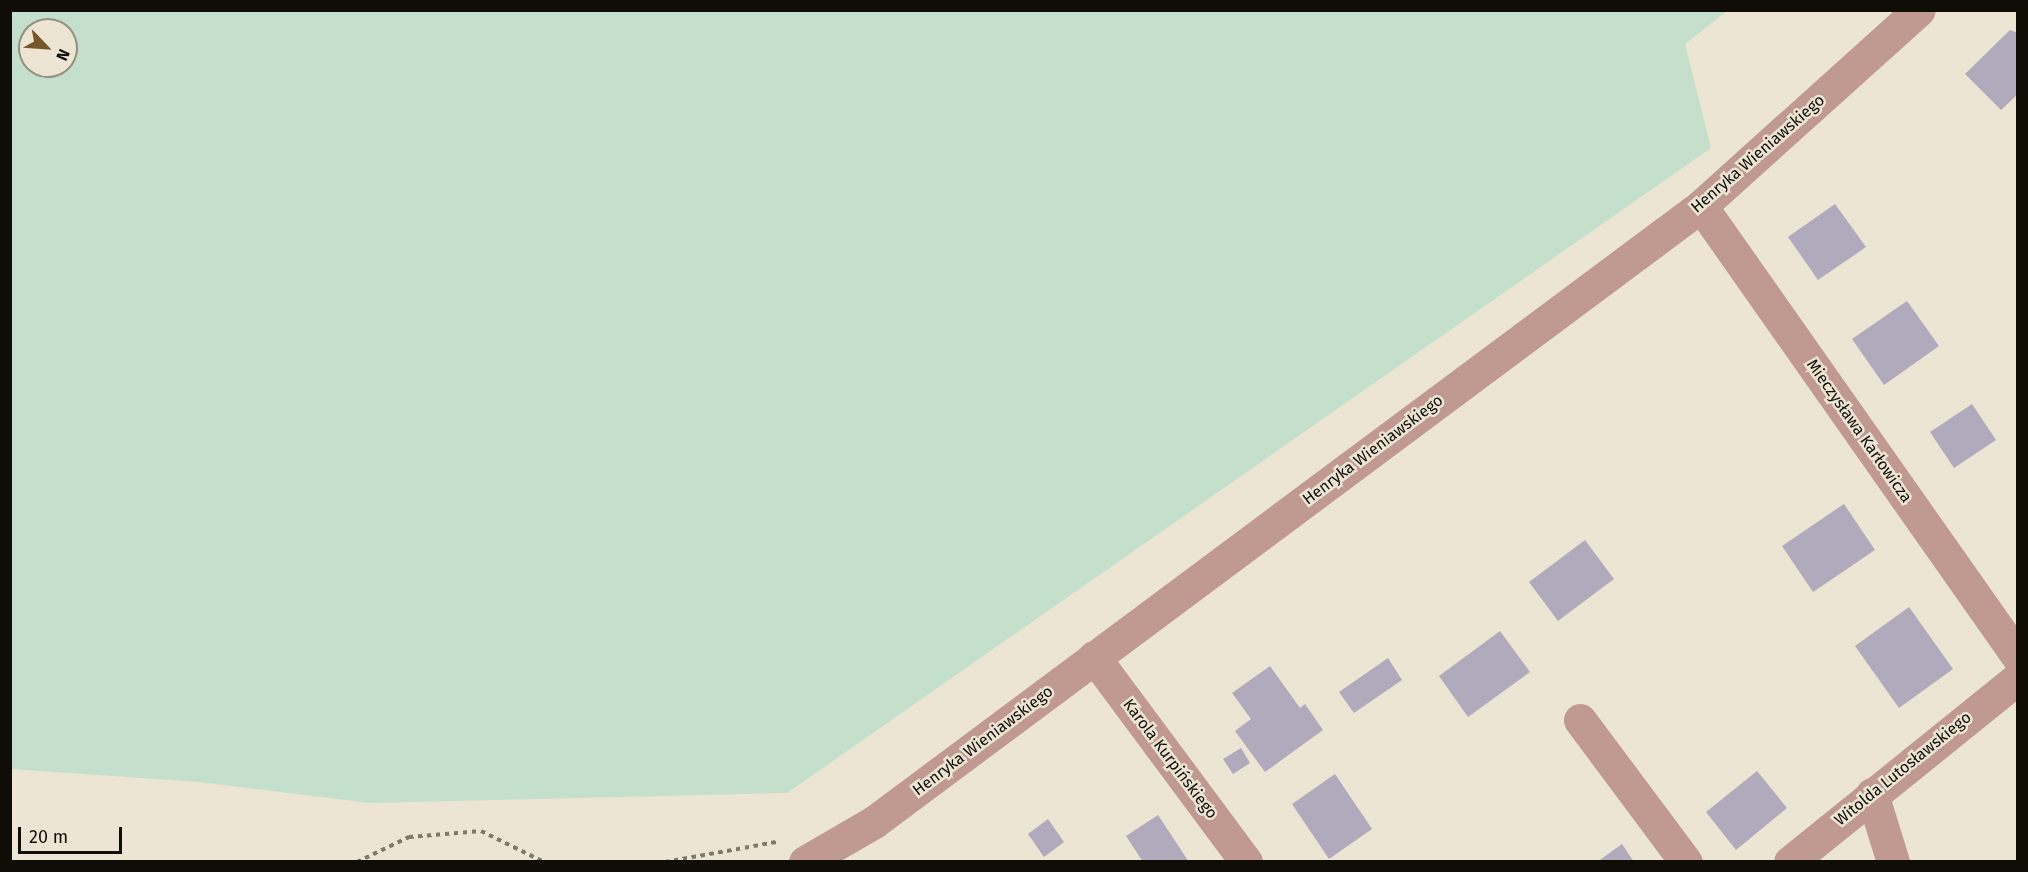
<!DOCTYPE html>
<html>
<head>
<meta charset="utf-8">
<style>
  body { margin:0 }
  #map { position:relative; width:2028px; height:872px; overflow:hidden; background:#ede5d3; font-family:"Fira Sans",sans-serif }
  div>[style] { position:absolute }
  .green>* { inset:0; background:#c5dfcd }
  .building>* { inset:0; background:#b0aabc }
  .path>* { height:4px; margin-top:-2px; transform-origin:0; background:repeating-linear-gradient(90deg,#7e796d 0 4.5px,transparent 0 9px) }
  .minor>* { height:33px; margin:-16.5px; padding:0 16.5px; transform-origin:16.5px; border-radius:16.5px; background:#c09990 }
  span { translate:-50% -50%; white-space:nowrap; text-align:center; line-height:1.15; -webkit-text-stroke:5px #ede5d3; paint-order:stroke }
  .street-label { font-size:16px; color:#100d07 }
  .frame { position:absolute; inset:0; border:12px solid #100d07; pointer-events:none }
  .north { position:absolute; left:18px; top:18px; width:60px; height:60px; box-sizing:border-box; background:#ede5d3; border:2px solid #958f81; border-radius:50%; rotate:115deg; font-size:16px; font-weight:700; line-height:24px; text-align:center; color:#100d07 }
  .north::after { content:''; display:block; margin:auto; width:21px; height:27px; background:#76572c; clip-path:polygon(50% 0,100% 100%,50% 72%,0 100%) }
  .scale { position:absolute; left:18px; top:827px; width:104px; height:27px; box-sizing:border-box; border:3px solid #100d07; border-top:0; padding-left:8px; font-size:18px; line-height:21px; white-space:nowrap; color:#100d07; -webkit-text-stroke:4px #ede5d3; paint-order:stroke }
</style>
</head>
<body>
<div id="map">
  <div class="green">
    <div style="clip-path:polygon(evenodd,10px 11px,11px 10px,1727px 11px,1685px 44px,1711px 148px,787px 793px,370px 803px,199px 782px,11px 769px,10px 11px,30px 30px,66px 30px,66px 66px,30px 66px,30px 30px)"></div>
  </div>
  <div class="building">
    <div style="clip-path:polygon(2010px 30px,2018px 33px,2018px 94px,2001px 110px,1965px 74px)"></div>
    <div style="clip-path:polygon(1835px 204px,1866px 247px,1818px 280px,1788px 237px)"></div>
    <div style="clip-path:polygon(1907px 301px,1939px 346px,1884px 385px,1852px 339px)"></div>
    <div style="clip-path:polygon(1972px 404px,1996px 440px,1954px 468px,1930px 432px)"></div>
    <div style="clip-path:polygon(1844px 504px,1875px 550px,1813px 592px,1782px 546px)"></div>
    <div style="clip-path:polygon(1585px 540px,1614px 579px,1558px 621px,1529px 582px)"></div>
    <div style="clip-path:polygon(1909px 607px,1953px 669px,1899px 708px,1855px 646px)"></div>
    <div style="clip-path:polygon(1500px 631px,1530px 672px,1468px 717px,1439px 676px)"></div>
    <div style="clip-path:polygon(1388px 658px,1402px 680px,1354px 713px,1339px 692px)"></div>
    <div style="clip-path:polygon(1270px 666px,1300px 708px,1305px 704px,1323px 730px,1265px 772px,1235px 731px,1251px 719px,1232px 693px)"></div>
    <div style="clip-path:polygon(1241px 748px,1250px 763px,1233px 774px,1223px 759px)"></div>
    <div style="clip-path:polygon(1757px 771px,1787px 808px,1736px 850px,1706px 812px)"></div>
    <div style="clip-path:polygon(1335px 774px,1372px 829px,1329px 859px,1292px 804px)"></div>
    <div style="clip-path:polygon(1158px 815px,1189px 862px,1143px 862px,1126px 836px)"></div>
    <div style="clip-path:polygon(1048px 819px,1064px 842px,1044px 857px,1028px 834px)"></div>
    <div style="clip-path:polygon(1622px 844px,1634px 862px,1597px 862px)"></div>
  </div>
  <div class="path">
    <div style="left:357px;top:862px;width:58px;rotate:-25.7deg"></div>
    <div style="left:409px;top:837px;width:72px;rotate:-4.8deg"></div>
    <div style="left:481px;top:831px;width:70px;rotate:26.2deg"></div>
    <div style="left:665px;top:862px;width:113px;rotate:-10.2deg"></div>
  </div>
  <div class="minor">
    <div style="left:1701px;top:206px;width:551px;rotate:54.9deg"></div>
    <div style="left:1094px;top:657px;width:255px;rotate:53.4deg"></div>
    <div style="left:1580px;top:720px;width:177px;rotate:53.3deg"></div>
    <div style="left:1872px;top:794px;width:71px;rotate:72.8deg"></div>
    <div style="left:805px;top:862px;width:80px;rotate:-30.1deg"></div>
    <div style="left:874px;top:822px;width:1031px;rotate:-36.68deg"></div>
    <div style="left:1701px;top:206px;width:293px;rotate:-42deg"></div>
    <div style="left:1790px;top:862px;width:293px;rotate:-38.9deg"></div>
  </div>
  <div class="street-label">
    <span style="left:1758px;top:154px;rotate:-41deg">Henryka Wieniawskiego</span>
    <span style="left:1859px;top:431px;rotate:55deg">Mieczysława Karłowicza</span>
    <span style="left:1373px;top:450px;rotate:-37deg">Henryka Wieniawskiego</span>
    <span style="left:983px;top:741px;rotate:-37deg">Henryka Wieniawskiego</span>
    <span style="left:1170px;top:759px;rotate:53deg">Karola Kurpińskiego</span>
    <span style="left:1903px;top:769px;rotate:-39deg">Witolda Lutosławskiego</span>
  </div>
  <div class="frame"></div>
  <div class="north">N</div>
  <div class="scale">20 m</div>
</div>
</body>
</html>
